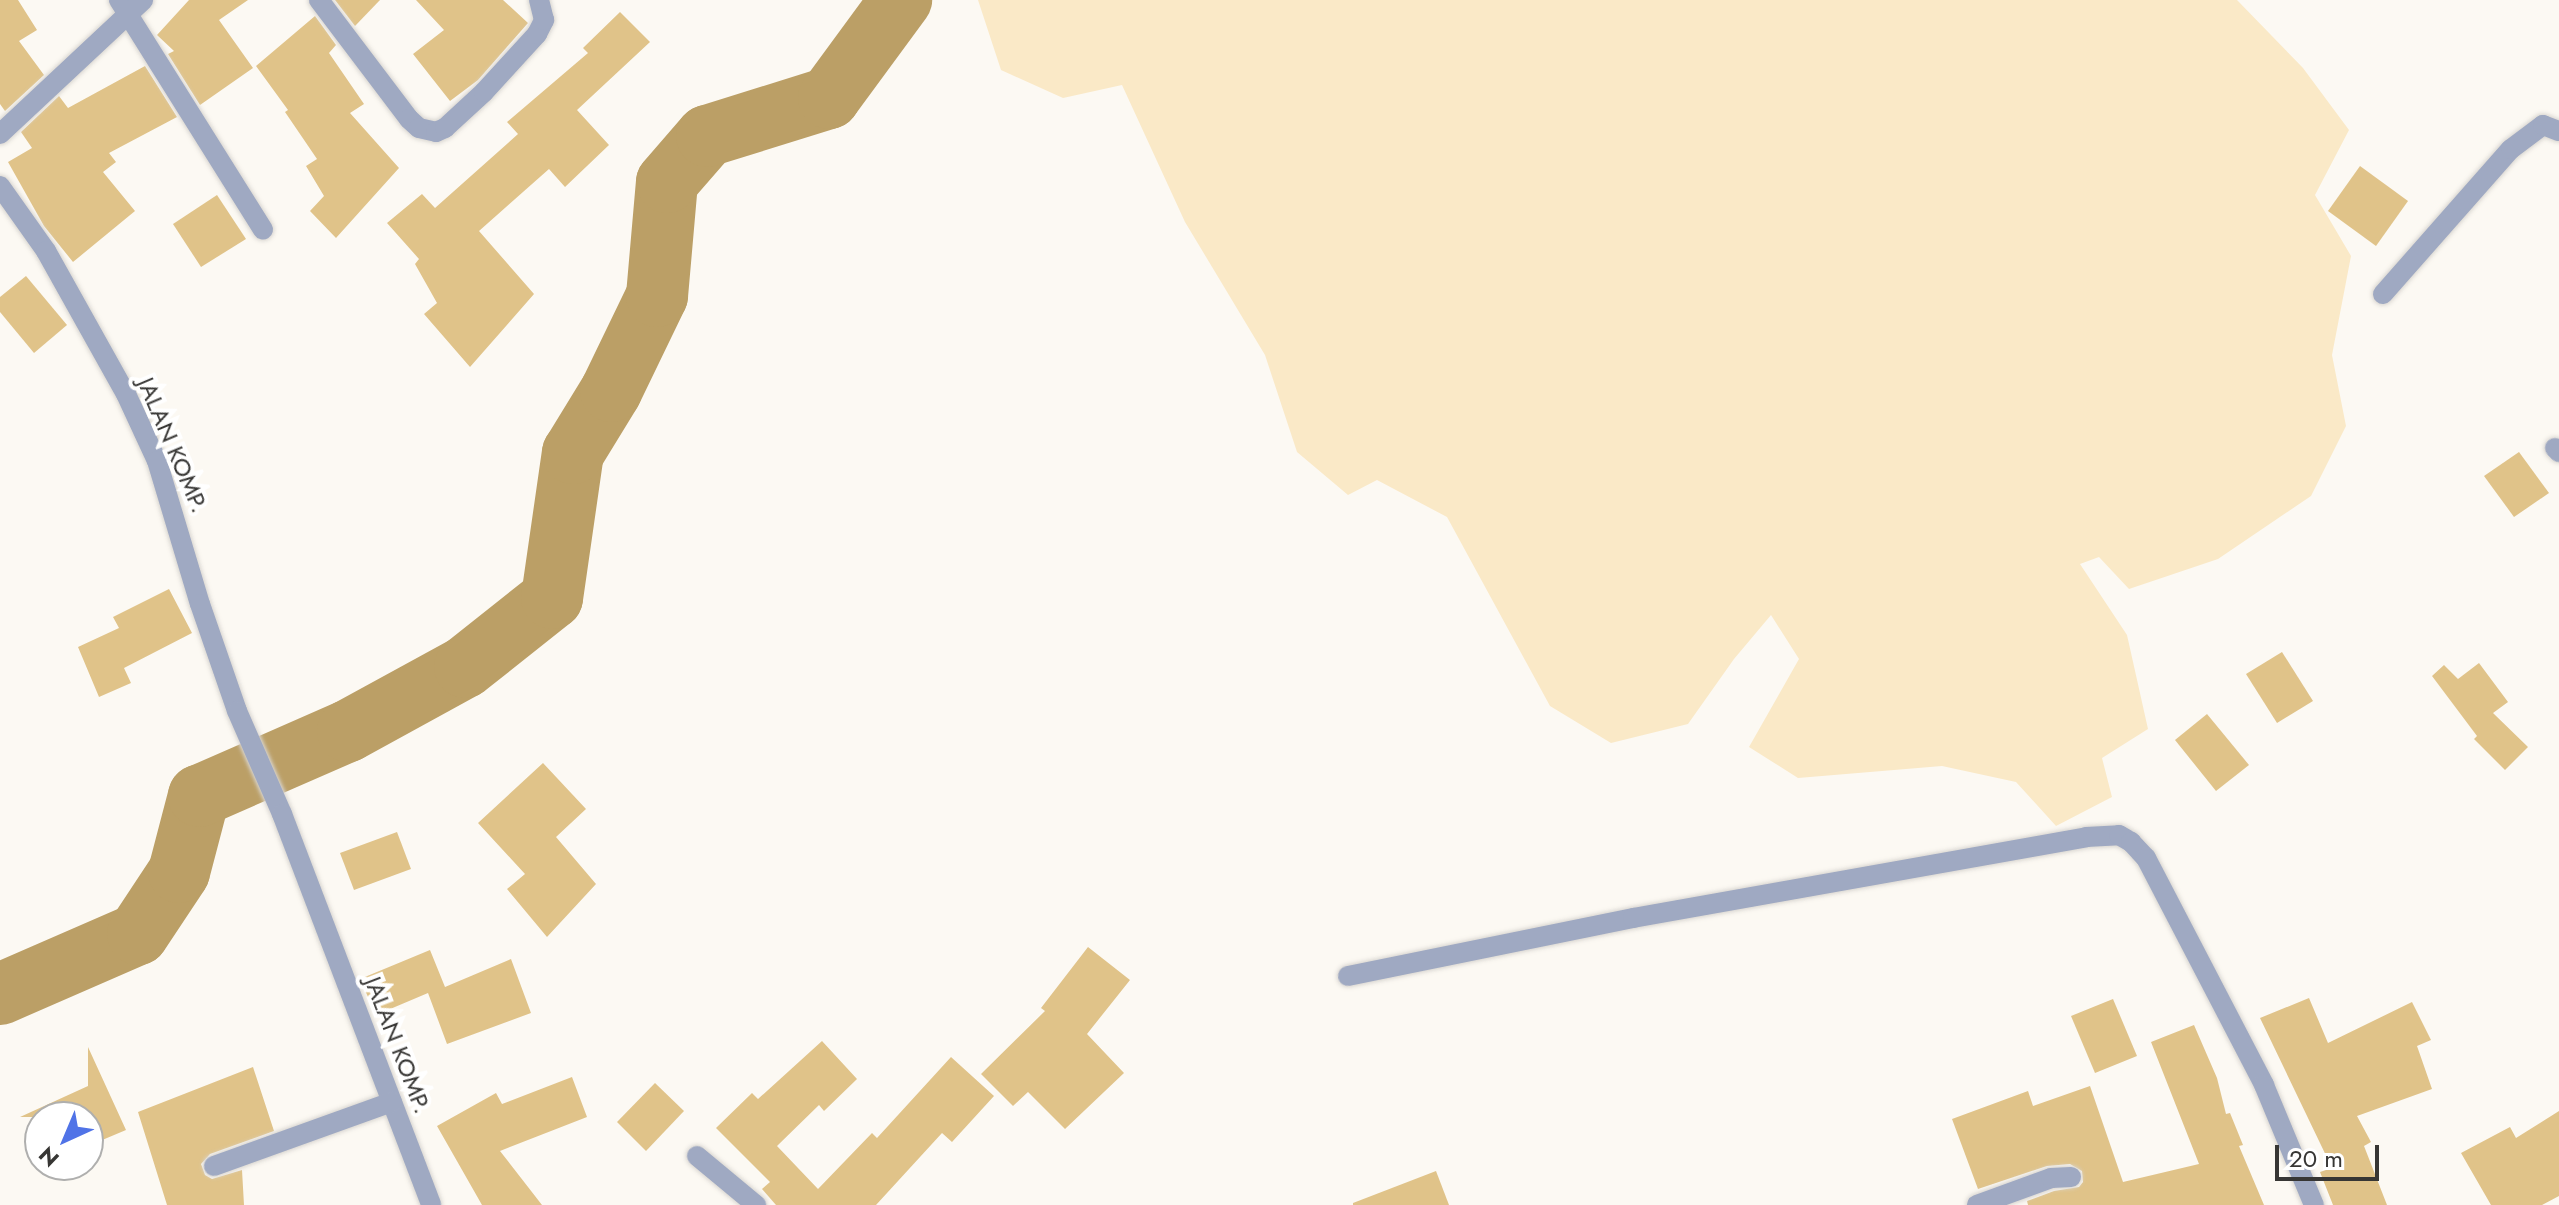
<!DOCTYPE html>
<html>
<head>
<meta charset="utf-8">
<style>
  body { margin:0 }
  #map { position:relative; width:2559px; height:1205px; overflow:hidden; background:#fcf9f3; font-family:Jost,sans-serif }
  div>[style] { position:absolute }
  .green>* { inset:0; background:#fae9c7 }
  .river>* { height:62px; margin:-31px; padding:0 31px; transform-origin:31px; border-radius:31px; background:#bb9f66 }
  .building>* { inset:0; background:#e0c389 }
  .roads { filter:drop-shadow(0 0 2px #d9d6d1) drop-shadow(0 0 2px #d9d6d1) }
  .minor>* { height:20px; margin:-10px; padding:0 10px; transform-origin:10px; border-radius:10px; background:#9fa9c2 }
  span { translate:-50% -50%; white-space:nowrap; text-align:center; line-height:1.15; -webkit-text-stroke:8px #fff; paint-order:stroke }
  .street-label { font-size:24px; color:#373634 }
  .north { position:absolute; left:24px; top:1101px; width:80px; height:80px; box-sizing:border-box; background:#fff; border:2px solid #afafae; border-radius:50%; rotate:224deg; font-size:22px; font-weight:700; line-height:32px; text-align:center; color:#373634 }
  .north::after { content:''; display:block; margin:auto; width:28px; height:36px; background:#5073e7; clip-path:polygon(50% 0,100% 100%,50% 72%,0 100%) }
  .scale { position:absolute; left:2275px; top:1145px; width:104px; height:36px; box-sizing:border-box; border:4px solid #373634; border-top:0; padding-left:10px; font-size:24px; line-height:28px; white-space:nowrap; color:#373634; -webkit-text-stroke:6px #fff; paint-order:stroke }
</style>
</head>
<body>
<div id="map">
  <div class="green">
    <div style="clip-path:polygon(978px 0,2237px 0,2303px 68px,2349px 130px,2315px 195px,2351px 256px,2332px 355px,2346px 426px,2311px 496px,2218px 559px,2129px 589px,2099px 557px,2080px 564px,2127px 635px,2148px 729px,2102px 758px,2112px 797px,2056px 826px,2016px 782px,1942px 766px,1798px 778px,1749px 747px,1799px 659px,1771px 615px,1734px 659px,1688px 724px,1611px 743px,1550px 706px,1447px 517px,1377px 480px,1348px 495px,1297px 452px,1265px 355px,1185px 222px,1122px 85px,1063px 98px,1001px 70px)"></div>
  </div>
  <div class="river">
    <div style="left:0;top:994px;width:150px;rotate:-23.5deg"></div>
    <div style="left:138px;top:934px;width:74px;rotate:-56.5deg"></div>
    <div style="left:179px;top:872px;width:79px;rotate:-75.3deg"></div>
    <div style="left:199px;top:796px;width:163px;rotate:-23.6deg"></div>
    <div style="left:348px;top:731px;width:133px;rotate:-28.7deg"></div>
    <div style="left:465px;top:667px;width:111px;rotate:-38.4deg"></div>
    <div style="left:552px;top:598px;width:147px;rotate:-81.8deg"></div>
    <div style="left:573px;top:453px;width:73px;rotate:-58.5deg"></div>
    <div style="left:611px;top:391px;width:106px;rotate:-64.2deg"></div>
    <div style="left:657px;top:296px;width:114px;rotate:-85deg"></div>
    <div style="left:667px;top:182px;width:61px;rotate:-49deg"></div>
    <div style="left:707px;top:136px;width:128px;rotate:-17.3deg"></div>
    <div style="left:829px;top:98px;width:122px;rotate:-53.7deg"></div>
  </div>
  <div class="building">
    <div style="clip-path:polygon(0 0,18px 0,37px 30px,19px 41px,44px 75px,5px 111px,0 104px)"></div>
    <div style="clip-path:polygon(189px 0,248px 0,219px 20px,253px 68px,200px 105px,168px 54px,174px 51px,157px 35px)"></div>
    <div style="clip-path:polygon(335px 0,380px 0,355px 26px)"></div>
    <div style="clip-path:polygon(416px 0,503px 0,528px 23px,478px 80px,450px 101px,413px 54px,444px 30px)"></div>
    <div style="clip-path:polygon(620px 12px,650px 42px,577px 110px,609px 145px,565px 187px,549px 169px,479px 231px,534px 294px,470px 367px,424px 314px,437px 303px,415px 264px,419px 259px,387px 223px,422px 194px,435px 208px,518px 134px,507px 122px,588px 53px,583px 48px)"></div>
    <div style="clip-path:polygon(315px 16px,336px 45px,329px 53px,364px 104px,350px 113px,399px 168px,336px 238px,310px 211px,324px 196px,306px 166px,317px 159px,285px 112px,288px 110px,256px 66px)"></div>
    <div style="clip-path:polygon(145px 66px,177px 117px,109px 153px,116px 162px,103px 172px,135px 211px,73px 262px,44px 226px,8px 162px,32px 148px,21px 132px,59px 96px,68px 108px)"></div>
    <div style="clip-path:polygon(2360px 166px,2408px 201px,2376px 246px,2328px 211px)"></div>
    <div style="clip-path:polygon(217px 195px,246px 239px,201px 267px,173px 224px)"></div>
    <div style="clip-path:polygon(26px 276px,67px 325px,34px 353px,0 312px,0 297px)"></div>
    <div style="clip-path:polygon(2519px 452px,2549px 493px,2514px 517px,2484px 476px)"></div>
    <div style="clip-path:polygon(169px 589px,192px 633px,124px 668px,131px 683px,99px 697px,78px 647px,119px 628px,113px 617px)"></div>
    <div style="clip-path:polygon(2282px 652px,2313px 701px,2277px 723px,2246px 674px)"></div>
    <div style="clip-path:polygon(2479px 663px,2508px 702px,2493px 713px,2528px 747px,2505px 770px,2474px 739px,2477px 736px,2432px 676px,2444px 665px,2458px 679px)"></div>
    <div style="clip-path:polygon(2207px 714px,2249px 765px,2216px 791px,2175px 740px)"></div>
    <div style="clip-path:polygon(543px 763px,586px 809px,556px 837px,596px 884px,547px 937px,507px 889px,525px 874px,478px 823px)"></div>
    <div style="clip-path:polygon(397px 832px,411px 869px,354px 890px,340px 853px)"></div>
    <div style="clip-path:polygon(1088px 947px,1130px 980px,1087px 1034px,1124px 1073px,1065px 1129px,1028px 1092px,1013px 1106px,981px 1074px,1045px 1011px,1041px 1008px)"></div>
    <div style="clip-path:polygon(430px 950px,445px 987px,511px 959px,531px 1013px,447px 1044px,428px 993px,376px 1015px,360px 979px)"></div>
    <div style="clip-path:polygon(2309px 998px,2328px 1043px,2412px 1002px,2431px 1040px,2417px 1046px,2432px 1089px,2357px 1116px,2371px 1142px,2364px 1146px,2387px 1205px,2333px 1205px,2320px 1172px,2332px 1168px,2260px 1018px)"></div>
    <div style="clip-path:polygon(2113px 999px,2137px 1056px,2095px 1073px,2071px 1016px)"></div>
    <div style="clip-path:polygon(2194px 1025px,2217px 1078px,2226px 1114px,2230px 1113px,2243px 1145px,2239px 1146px,2264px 1205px,2028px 1205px,2027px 1201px,2054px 1191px,2079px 1187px,2083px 1182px,2082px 1171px,2070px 1164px,2047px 1166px,1978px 1189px,1952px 1119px,2028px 1091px,2033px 1106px,2090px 1086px,2123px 1182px,2199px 1164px,2151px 1042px)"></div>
    <div style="clip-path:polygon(822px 1041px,857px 1079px,824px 1111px,819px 1105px,777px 1146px,818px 1189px,872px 1133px,877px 1138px,951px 1057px,994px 1096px,952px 1142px,942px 1133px,876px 1205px,776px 1205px,762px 1189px,770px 1182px,716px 1128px,752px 1093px,758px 1099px)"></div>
    <div style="clip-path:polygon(88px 1047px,126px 1130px,88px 1146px,88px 1117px,20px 1117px,88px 1086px)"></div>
    <div style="clip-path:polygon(253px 1067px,274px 1131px,210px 1154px,201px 1164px,205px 1175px,212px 1179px,242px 1170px,244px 1205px,167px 1205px,138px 1112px)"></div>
    <div style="clip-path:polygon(572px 1077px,587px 1117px,500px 1151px,542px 1205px,482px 1205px,437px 1126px,496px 1093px,502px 1104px)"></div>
    <div style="clip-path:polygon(655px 1083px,684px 1111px,646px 1151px,617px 1122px)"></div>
    <div style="clip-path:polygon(2559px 1111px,2559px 1196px,2542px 1205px,2491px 1205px,2461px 1153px,2510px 1127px,2516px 1138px)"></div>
    <div style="clip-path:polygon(1436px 1171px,1449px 1205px,1353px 1205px,1353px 1203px)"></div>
  </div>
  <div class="roads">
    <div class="minor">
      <div style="left:119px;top:0;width:271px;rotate:57.9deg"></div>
      <div style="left:319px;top:0;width:149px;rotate:52.9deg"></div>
      <div style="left:409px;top:119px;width:13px;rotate:42deg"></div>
      <div style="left:419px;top:128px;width:17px;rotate:13deg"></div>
      <div style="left:436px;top:132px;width:10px;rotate:-24deg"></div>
      <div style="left:445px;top:128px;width:53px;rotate:-42.7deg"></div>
      <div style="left:484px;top:92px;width:79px;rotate:-47.6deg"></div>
      <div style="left:537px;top:34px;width:16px;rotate:-63deg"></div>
      <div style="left:544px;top:20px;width:21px;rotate:-104deg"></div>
      <div style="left:0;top:134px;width:196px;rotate:-43.1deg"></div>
      <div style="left:0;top:186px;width:80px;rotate:54.7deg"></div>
      <div style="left:46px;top:251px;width:164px;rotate:60.8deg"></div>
      <div style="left:126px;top:394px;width:74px;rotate:65.2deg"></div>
      <div style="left:157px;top:461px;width:149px;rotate:73.3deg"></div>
      <div style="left:200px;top:604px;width:113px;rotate:70.9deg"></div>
      <div style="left:237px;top:711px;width:112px;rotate:66.4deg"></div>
      <div style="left:282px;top:814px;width:418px;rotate:69.1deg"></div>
      <div style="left:2383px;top:294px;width:193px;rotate:-48.6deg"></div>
      <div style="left:2511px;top:149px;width:40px;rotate:-37deg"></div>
      <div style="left:2543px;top:125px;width:17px;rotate:21deg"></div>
      <div style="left:2555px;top:448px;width:6px;rotate:45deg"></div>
      <div style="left:1348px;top:976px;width:291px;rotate:-11.5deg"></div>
      <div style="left:1633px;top:918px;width:460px;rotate:-10.1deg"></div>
      <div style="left:2086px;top:837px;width:33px;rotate:-3deg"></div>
      <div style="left:2119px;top:835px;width:14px;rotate:30deg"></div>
      <div style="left:2131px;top:842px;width:22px;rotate:47deg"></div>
      <div style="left:2146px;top:858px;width:256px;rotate:62.5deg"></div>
      <div style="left:2264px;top:1085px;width:130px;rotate:67.4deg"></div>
      <div style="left:697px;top:1156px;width:77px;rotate:39.7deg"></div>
      <div style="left:214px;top:1166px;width:189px;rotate:-19.8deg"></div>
      <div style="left:1977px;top:1205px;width:79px;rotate:-20deg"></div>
      <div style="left:2051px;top:1178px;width:20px;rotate:-3deg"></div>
    </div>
  </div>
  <div class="street-label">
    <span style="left:173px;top:445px;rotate:67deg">JALAN KOMP.</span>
    <span style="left:398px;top:1045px;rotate:69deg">JALAN KOMP.</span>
  </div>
  <div class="north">N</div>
  <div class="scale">20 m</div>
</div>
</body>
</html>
